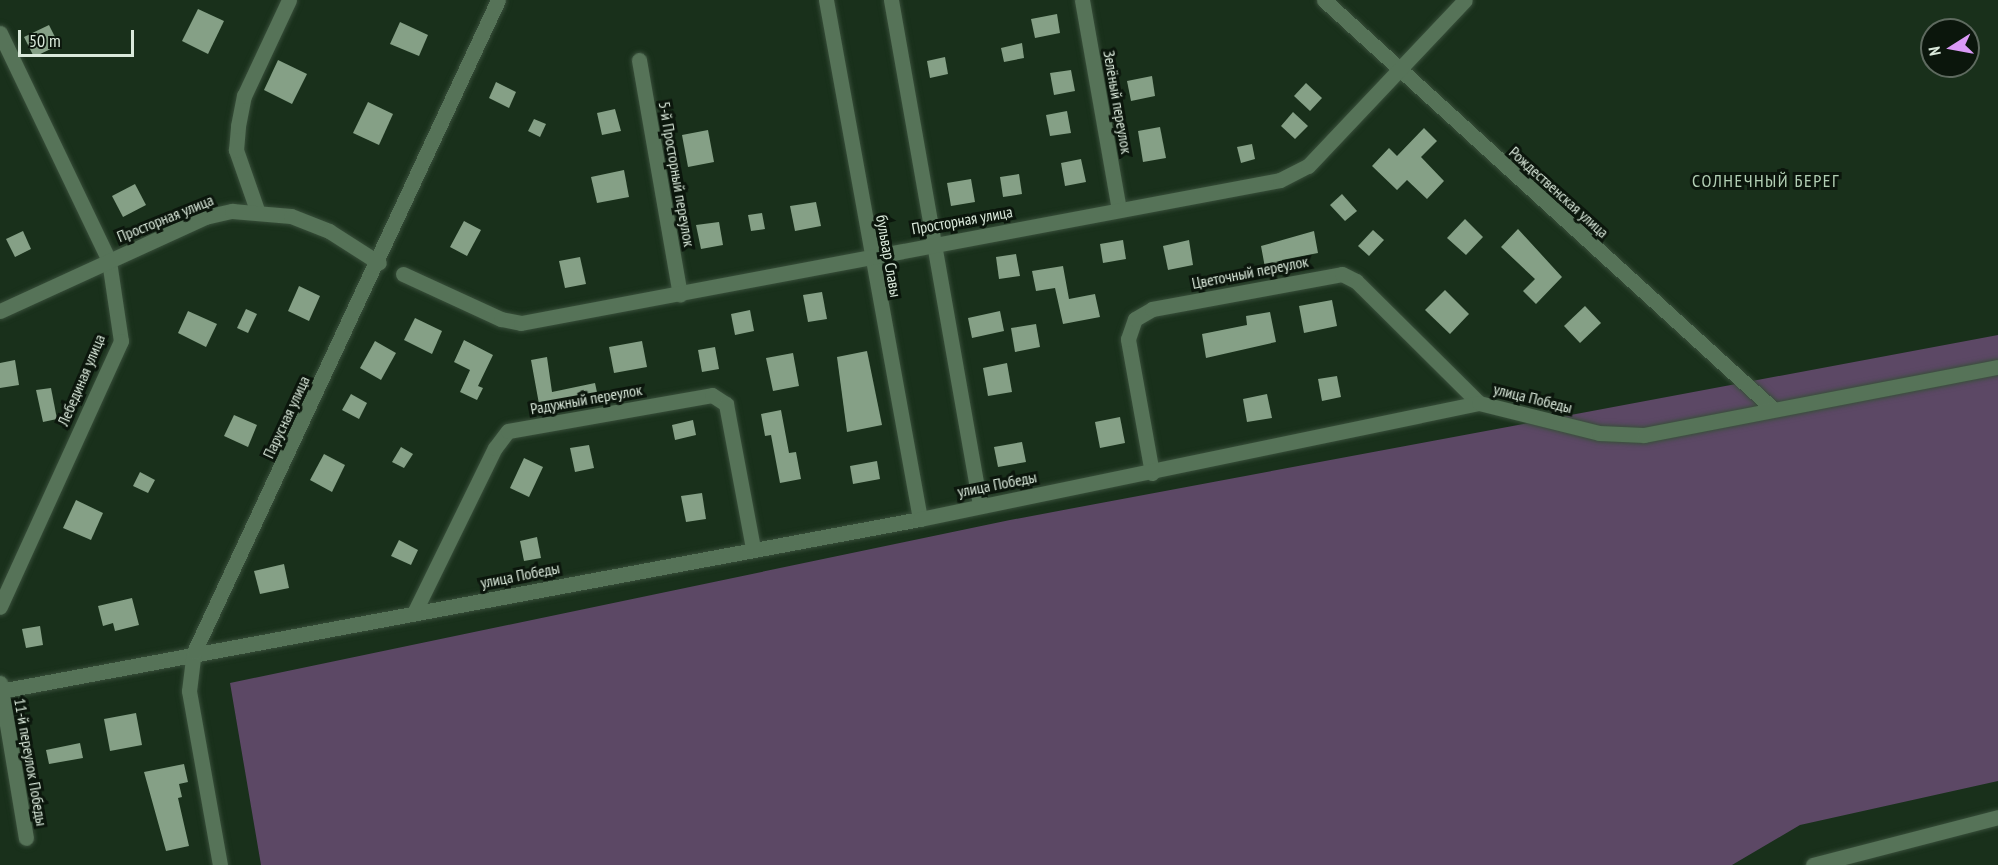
<!DOCTYPE html>
<html>
<head>
<meta charset="utf-8">
<style>
  body { margin:0 }
  #map { position:relative; width:1998px; height:865px; overflow:hidden; background:#19301b; font-family:"PT Sans Narrow",sans-serif }
  div>[style] { position:absolute }
  .green>* { inset:0; background:#5c4865 }
  .building>* { inset:0; background:#85a086 }
  .roads { filter:drop-shadow(0 0 2px #384e3a) drop-shadow(0 0 2px #384e3a) }
  .minor>* { height:15px; margin:-7.5px; padding:0 7.5px; transform-origin:7.5px; border-radius:7.5px; background:#567358 }
  span { translate:-50% -50%; white-space:nowrap; text-align:center; line-height:1.15; -webkit-text-stroke:6px #0b160c; paint-order:stroke }
  .street-label { font-size:16px; color:#dae9db }
  .neighbourhood-label { font-size:18px; color:#b2cfb4; letter-spacing:1.5px }
  .north { position:absolute; left:1920px; top:18px; width:60px; height:60px; box-sizing:border-box; background:#0b160c; border:2px solid #5e6a5f; border-radius:50%; rotate:259deg; font-size:16px; font-weight:700; line-height:24px; text-align:center; color:#dae9db }
  .north::after { content:''; display:block; margin:auto; width:21px; height:27px; background:#da9af6; clip-path:polygon(50% 0,100% 100%,50% 72%,0 100%) }
  .scale { position:absolute; left:18px; top:30px; width:116px; height:27px; box-sizing:border-box; border:3px solid #dae9db; border-top:0; padding-left:8px; font-size:18px; line-height:21px; white-space:nowrap; color:#dae9db; -webkit-text-stroke:4px #0b160c; paint-order:stroke }
</style>
</head>
<body>
<div id="map">
  <div class="green">
    <div style="clip-path:polygon(1998px 335px,1998px 781px,1800px 825px,1732px 865px,261px 865px,230px 683px,1010px 520px)"></div>
  </div>
  <div class="building">
    <div style="clip-path:polygon(198px 9px,224px 21px,208px 54px,182px 41px)"></div>
    <div style="clip-path:polygon(1057px 14px,1060px 33px,1035px 38px,1031px 19px)"></div>
    <div style="clip-path:polygon(400px 22px,428px 35px,419px 56px,390px 44px)"></div>
    <div style="clip-path:polygon(49px 25px,59px 45px,34px 57px,24px 37px)"></div>
    <div style="clip-path:polygon(1022px 43px,1024px 58px,1004px 62px,1001px 48px)"></div>
    <div style="clip-path:polygon(945px 57px,948px 74px,930px 78px,927px 61px)"></div>
    <div style="clip-path:polygon(278px 60px,307px 74px,292px 104px,264px 90px)"></div>
    <div style="clip-path:polygon(1071px 70px,1075px 91px,1054px 95px,1050px 73px)"></div>
    <div style="clip-path:polygon(1152px 76px,1155px 96px,1131px 101px,1127px 81px)"></div>
    <div style="clip-path:polygon(496px 82px,516px 92px,509px 108px,489px 98px)"></div>
    <div style="clip-path:polygon(1306px 83px,1322px 98px,1310px 111px,1294px 96px)"></div>
    <div style="clip-path:polygon(368px 102px,393px 114px,379px 145px,353px 133px)"></div>
    <div style="clip-path:polygon(615px 109px,621px 131px,602px 135px,597px 113px)"></div>
    <div style="clip-path:polygon(1067px 111px,1071px 133px,1050px 136px,1046px 115px)"></div>
    <div style="clip-path:polygon(1293px 112px,1308px 126px,1295px 139px,1281px 126px)"></div>
    <div style="clip-path:polygon(534px 119px,546px 124px,540px 137px,528px 131px)"></div>
    <div style="clip-path:polygon(1160px 127px,1166px 158px,1143px 162px,1138px 131px)"></div>
    <div style="clip-path:polygon(1424px 128px,1437px 141px,1421px 157px,1444px 181px,1427px 199px,1407px 180px,1397px 190px,1372px 166px,1389px 148px,1397px 156px)"></div>
    <div style="clip-path:polygon(708px 130px,714px 162px,688px 167px,682px 135px)"></div>
    <div style="clip-path:polygon(1252px 144px,1255px 159px,1241px 163px,1237px 147px)"></div>
    <div style="clip-path:polygon(1081px 159px,1086px 182px,1065px 186px,1061px 163px)"></div>
    <div style="clip-path:polygon(624px 170px,629px 197px,597px 203px,591px 177px)"></div>
    <div style="clip-path:polygon(1019px 174px,1022px 194px,1003px 197px,1000px 177px)"></div>
    <div style="clip-path:polygon(971px 179px,975px 202px,951px 206px,947px 183px)"></div>
    <div style="clip-path:polygon(135px 184px,146px 205px,123px 217px,112px 196px)"></div>
    <div style="clip-path:polygon(1342px 194px,1357px 211px,1345px 221px,1330px 205px)"></div>
    <div style="clip-path:polygon(816px 202px,821px 226px,795px 231px,790px 206px)"></div>
    <div style="clip-path:polygon(762px 213px,765px 229px,751px 231px,748px 215px)"></div>
    <div style="clip-path:polygon(1465px 219px,1483px 237px,1466px 255px,1447px 238px)"></div>
    <div style="clip-path:polygon(464px 221px,481px 230px,467px 256px,450px 247px)"></div>
    <div style="clip-path:polygon(719px 222px,723px 245px,701px 249px,696px 225px)"></div>
    <div style="clip-path:polygon(1518px 229px,1562px 277px,1536px 304px,1523px 291px,1535px 279px,1501px 247px)"></div>
    <div style="clip-path:polygon(1373px 230px,1384px 240px,1369px 256px,1358px 246px)"></div>
    <div style="clip-path:polygon(23px 231px,31px 249px,15px 257px,6px 239px)"></div>
    <div style="clip-path:polygon(1314px 231px,1318px 253px,1282px 260px,1284px 270px,1266px 273px,1261px 246px)"></div>
    <div style="clip-path:polygon(1123px 240px,1126px 259px,1103px 263px,1100px 244px)"></div>
    <div style="clip-path:polygon(1189px 240px,1193px 265px,1168px 270px,1163px 246px)"></div>
    <div style="clip-path:polygon(1016px 254px,1020px 276px,999px 279px,996px 257px)"></div>
    <div style="clip-path:polygon(580px 257px,586px 284px,565px 288px,559px 261px)"></div>
    <div style="clip-path:polygon(1063px 266px,1069px 299px,1095px 294px,1100px 317px,1063px 324px,1055px 288px,1036px 291px,1032px 271px)"></div>
    <div style="clip-path:polygon(299px 286px,320px 296px,309px 321px,288px 311px)"></div>
    <div style="clip-path:polygon(1445px 290px,1469px 314px,1450px 334px,1425px 310px)"></div>
    <div style="clip-path:polygon(822px 292px,827px 319px,808px 322px,803px 295px)"></div>
    <div style="clip-path:polygon(1332px 300px,1337px 326px,1304px 333px,1299px 306px)"></div>
    <div style="clip-path:polygon(1585px 306px,1601px 323px,1580px 343px,1564px 326px)"></div>
    <div style="clip-path:polygon(246px 309px,257px 314px,248px 333px,237px 328px)"></div>
    <div style="clip-path:polygon(750px 310px,754px 331px,735px 335px,731px 314px)"></div>
    <div style="clip-path:polygon(188px 311px,217px 324px,206px 347px,178px 333px)"></div>
    <div style="clip-path:polygon(1000px 311px,1004px 331px,972px 338px,968px 318px)"></div>
    <div style="clip-path:polygon(1270px 312px,1276px 342px,1206px 358px,1202px 334px,1247px 325px,1246px 316px)"></div>
    <div style="clip-path:polygon(415px 318px,442px 331px,432px 354px,404px 340px)"></div>
    <div style="clip-path:polygon(1036px 324px,1040px 347px,1015px 352px,1011px 328px)"></div>
    <div style="clip-path:polygon(464px 340px,493px 355px,478px 386px,483px 388px,477px 400px,460px 392px,470px 370px,454px 362px)"></div>
    <div style="clip-path:polygon(375px 341px,396px 353px,381px 380px,360px 368px)"></div>
    <div style="clip-path:polygon(642px 341px,647px 367px,614px 373px,609px 347px)"></div>
    <div style="clip-path:polygon(715px 347px,719px 369px,702px 372px,698px 350px)"></div>
    <div style="clip-path:polygon(867px 351px,882px 425px,847px 432px,837px 357px)"></div>
    <div style="clip-path:polygon(793px 353px,799px 386px,773px 391px,766px 358px)"></div>
    <div style="clip-path:polygon(547px 357px,552px 392px,595px 383px,598px 397px,555px 406px,556px 412px,541px 415px,531px 360px)"></div>
    <div style="clip-path:polygon(15px 360px,19px 385px,0 388px,0 363px)"></div>
    <div style="clip-path:polygon(1007px 363px,1012px 392px,988px 396px,983px 368px)"></div>
    <div style="clip-path:polygon(1337px 376px,1341px 397px,1322px 401px,1318px 379px)"></div>
    <div style="clip-path:polygon(51px 388px,57px 419px,43px 422px,36px 390px)"></div>
    <div style="clip-path:polygon(351px 394px,367px 403px,359px 419px,342px 410px)"></div>
    <div style="clip-path:polygon(1267px 394px,1272px 418px,1247px 422px,1243px 399px)"></div>
    <div style="clip-path:polygon(781px 410px,789px 453px,796px 452px,801px 479px,780px 483px,771px 435px,765px 436px,761px 414px)"></div>
    <div style="clip-path:polygon(234px 415px,257px 425px,248px 447px,224px 436px)"></div>
    <div style="clip-path:polygon(1120px 417px,1125px 443px,1100px 448px,1095px 422px)"></div>
    <div style="clip-path:polygon(693px 420px,696px 435px,675px 440px,672px 425px)"></div>
    <div style="clip-path:polygon(1022px 442px,1026px 462px,998px 467px,994px 447px)"></div>
    <div style="clip-path:polygon(589px 445px,594px 468px,575px 472px,570px 448px)"></div>
    <div style="clip-path:polygon(401px 447px,413px 454px,404px 468px,392px 462px)"></div>
    <div style="clip-path:polygon(324px 454px,345px 465px,332px 492px,310px 480px)"></div>
    <div style="clip-path:polygon(524px 458px,543px 467px,529px 497px,510px 488px)"></div>
    <div style="clip-path:polygon(877px 461px,880px 479px,853px 484px,850px 466px)"></div>
    <div style="clip-path:polygon(140px 472px,155px 480px,148px 493px,133px 486px)"></div>
    <div style="clip-path:polygon(702px 493px,706px 519px,686px 522px,681px 496px)"></div>
    <div style="clip-path:polygon(76px 500px,103px 513px,91px 540px,63px 528px)"></div>
    <div style="clip-path:polygon(537px 537px,541px 558px,524px 561px,520px 541px)"></div>
    <div style="clip-path:polygon(399px 540px,418px 550px,411px 565px,391px 556px)"></div>
    <div style="clip-path:polygon(284px 564px,289px 588px,260px 594px,254px 571px)"></div>
    <div style="clip-path:polygon(132px 598px,139px 625px,115px 631px,113px 623px,103px 626px,98px 606px)"></div>
    <div style="clip-path:polygon(40px 626px,43px 645px,26px 648px,22px 629px)"></div>
    <div style="clip-path:polygon(136px 713px,142px 745px,110px 751px,104px 719px)"></div>
    <div style="clip-path:polygon(80px 743px,83px 758px,49px 764px,46px 750px)"></div>
    <div style="clip-path:polygon(184px 764px,188px 782px,179px 784px,182px 797px,178px 798px,189px 846px,166px 851px,144px 772px)"></div>
  </div>
  <div class="roads">
    <div class="minor">
      <div style="left:826px;top:0;width:527px;rotate:79.73deg"></div>
      <div style="left:891px;top:0;width:513px;rotate:80deg"></div>
      <div style="left:1082px;top:0;width:213px;rotate:80deg"></div>
      <div style="left:1324px;top:0;width:606px;rotate:42.32deg"></div>
      <div style="left:0;top:33px;width:253px;rotate:64.4deg"></div>
      <div style="left:109px;top:261px;width:81px;rotate:81.5deg"></div>
      <div style="left:121px;top:341px;width:292px;rotate:114.5deg"></div>
      <div style="left:639px;top:60px;width:238px;rotate:80.1deg"></div>
      <div style="left:257px;top:210px;width:64px;rotate:-109.3deg"></div>
      <div style="left:236px;top:150px;width:24px;rotate:-85deg"></div>
      <div style="left:238px;top:126px;width:31px;rotate:-79deg"></div>
      <div style="left:244px;top:96px;width:106px;rotate:-64.9deg"></div>
      <div style="left:403px;top:274px;width:108px;rotate:24.7deg"></div>
      <div style="left:501px;top:319px;width:20px;rotate:11deg"></div>
      <div style="left:521px;top:323px;width:772px;rotate:-10.67deg"></div>
      <div style="left:1280px;top:180px;width:31px;rotate:-27deg"></div>
      <div style="left:1308px;top:166px;width:228px;rotate:-46.6deg"></div>
      <div style="left:0;top:311px;width:226px;rotate:-24.6deg"></div>
      <div style="left:205px;top:217px;width:28px;rotate:-13deg"></div>
      <div style="left:232px;top:211px;width:59px;rotate:4.8deg"></div>
      <div style="left:291px;top:216px;width:41px;rotate:21.5deg"></div>
      <div style="left:329px;top:231px;width:59px;rotate:32.6deg"></div>
      <div style="left:1152px;top:473px;width:136px;rotate:-100.2deg"></div>
      <div style="left:1128px;top:339px;width:21px;rotate:-71deg"></div>
      <div style="left:1135px;top:319px;width:20px;rotate:-30deg"></div>
      <div style="left:1152px;top:309px;width:193px;rotate:-10.4deg"></div>
      <div style="left:1342px;top:274px;width:16px;rotate:27deg"></div>
      <div style="left:1356px;top:281px;width:173px;rotate:44.8deg"></div>
      <div style="left:414px;top:613px;width:184px;rotate:-63.9deg"></div>
      <div style="left:495px;top:448px;width:21px;rotate:-53deg"></div>
      <div style="left:508px;top:431px;width:207px;rotate:-10deg"></div>
      <div style="left:712px;top:395px;width:17px;rotate:33deg"></div>
      <div style="left:726px;top:404px;width:147px;rotate:79.4deg"></div>
      <div style="left:0;top:683px;width:157px;rotate:80.5deg"></div>
      <div style="left:0;top:691px;width:936px;rotate:-10.59deg"></div>
      <div style="left:920px;top:519px;width:571px;rotate:-11.72deg"></div>
      <div style="left:1479px;top:403px;width:124px;rotate:14deg"></div>
      <div style="left:1599px;top:433px;width:45px;rotate:2.5deg"></div>
      <div style="left:1644px;top:435px;width:360px;rotate:-10.9deg"></div>
      <div style="left:220px;top:865px;width:177px;rotate:-100.1deg"></div>
      <div style="left:189px;top:691px;width:39px;rotate:-83deg"></div>
      <div style="left:194px;top:652px;width:719px;rotate:-65deg"></div>
      <div style="left:1813px;top:865px;width:191px;rotate:-14.5deg"></div>
    </div>
  </div>
  <div class="street-label">
    <span style="left:1118px;top:102px;rotate:80deg">Зелёный переулок</span>
    <span style="left:677px;top:174px;rotate:80deg">5-й Просторный переулок</span>
    <span style="left:1559px;top:192px;rotate:42deg">Рождественская улица</span>
    <span style="left:165px;top:218px;rotate:-22deg">Просторная улица</span>
    <span style="left:962px;top:220px;rotate:-10deg">Просторная улица</span>
    <span style="left:889px;top:256px;rotate:80deg">бульвар Славы</span>
    <span style="left:1250px;top:272px;rotate:-11deg">Цветочный переулок</span>
    <span style="left:81px;top:380px;rotate:-67deg">Лебединая улица</span>
    <span style="left:1533px;top:398px;rotate:14deg">улица Победы</span>
    <span style="left:586px;top:399px;rotate:-10deg">Радужный переулок</span>
    <span style="left:286px;top:417px;rotate:-65deg">Парусная улица</span>
    <span style="left:997px;top:484px;rotate:-11deg">улица Победы</span>
    <span style="left:520px;top:575px;rotate:-11deg">улица Победы</span>
    <span style="left:31px;top:762px;rotate:80deg">11-й переулок Победы</span>
  </div>
  <div class="neighbourhood-label">
    <span style="left:1766px;top:181px">СОЛНЕЧНЫЙ БЕРЕГ</span>
  </div>
  <div class="north">N</div>
  <div class="scale">50 m</div>
</div>
</body>
</html>
